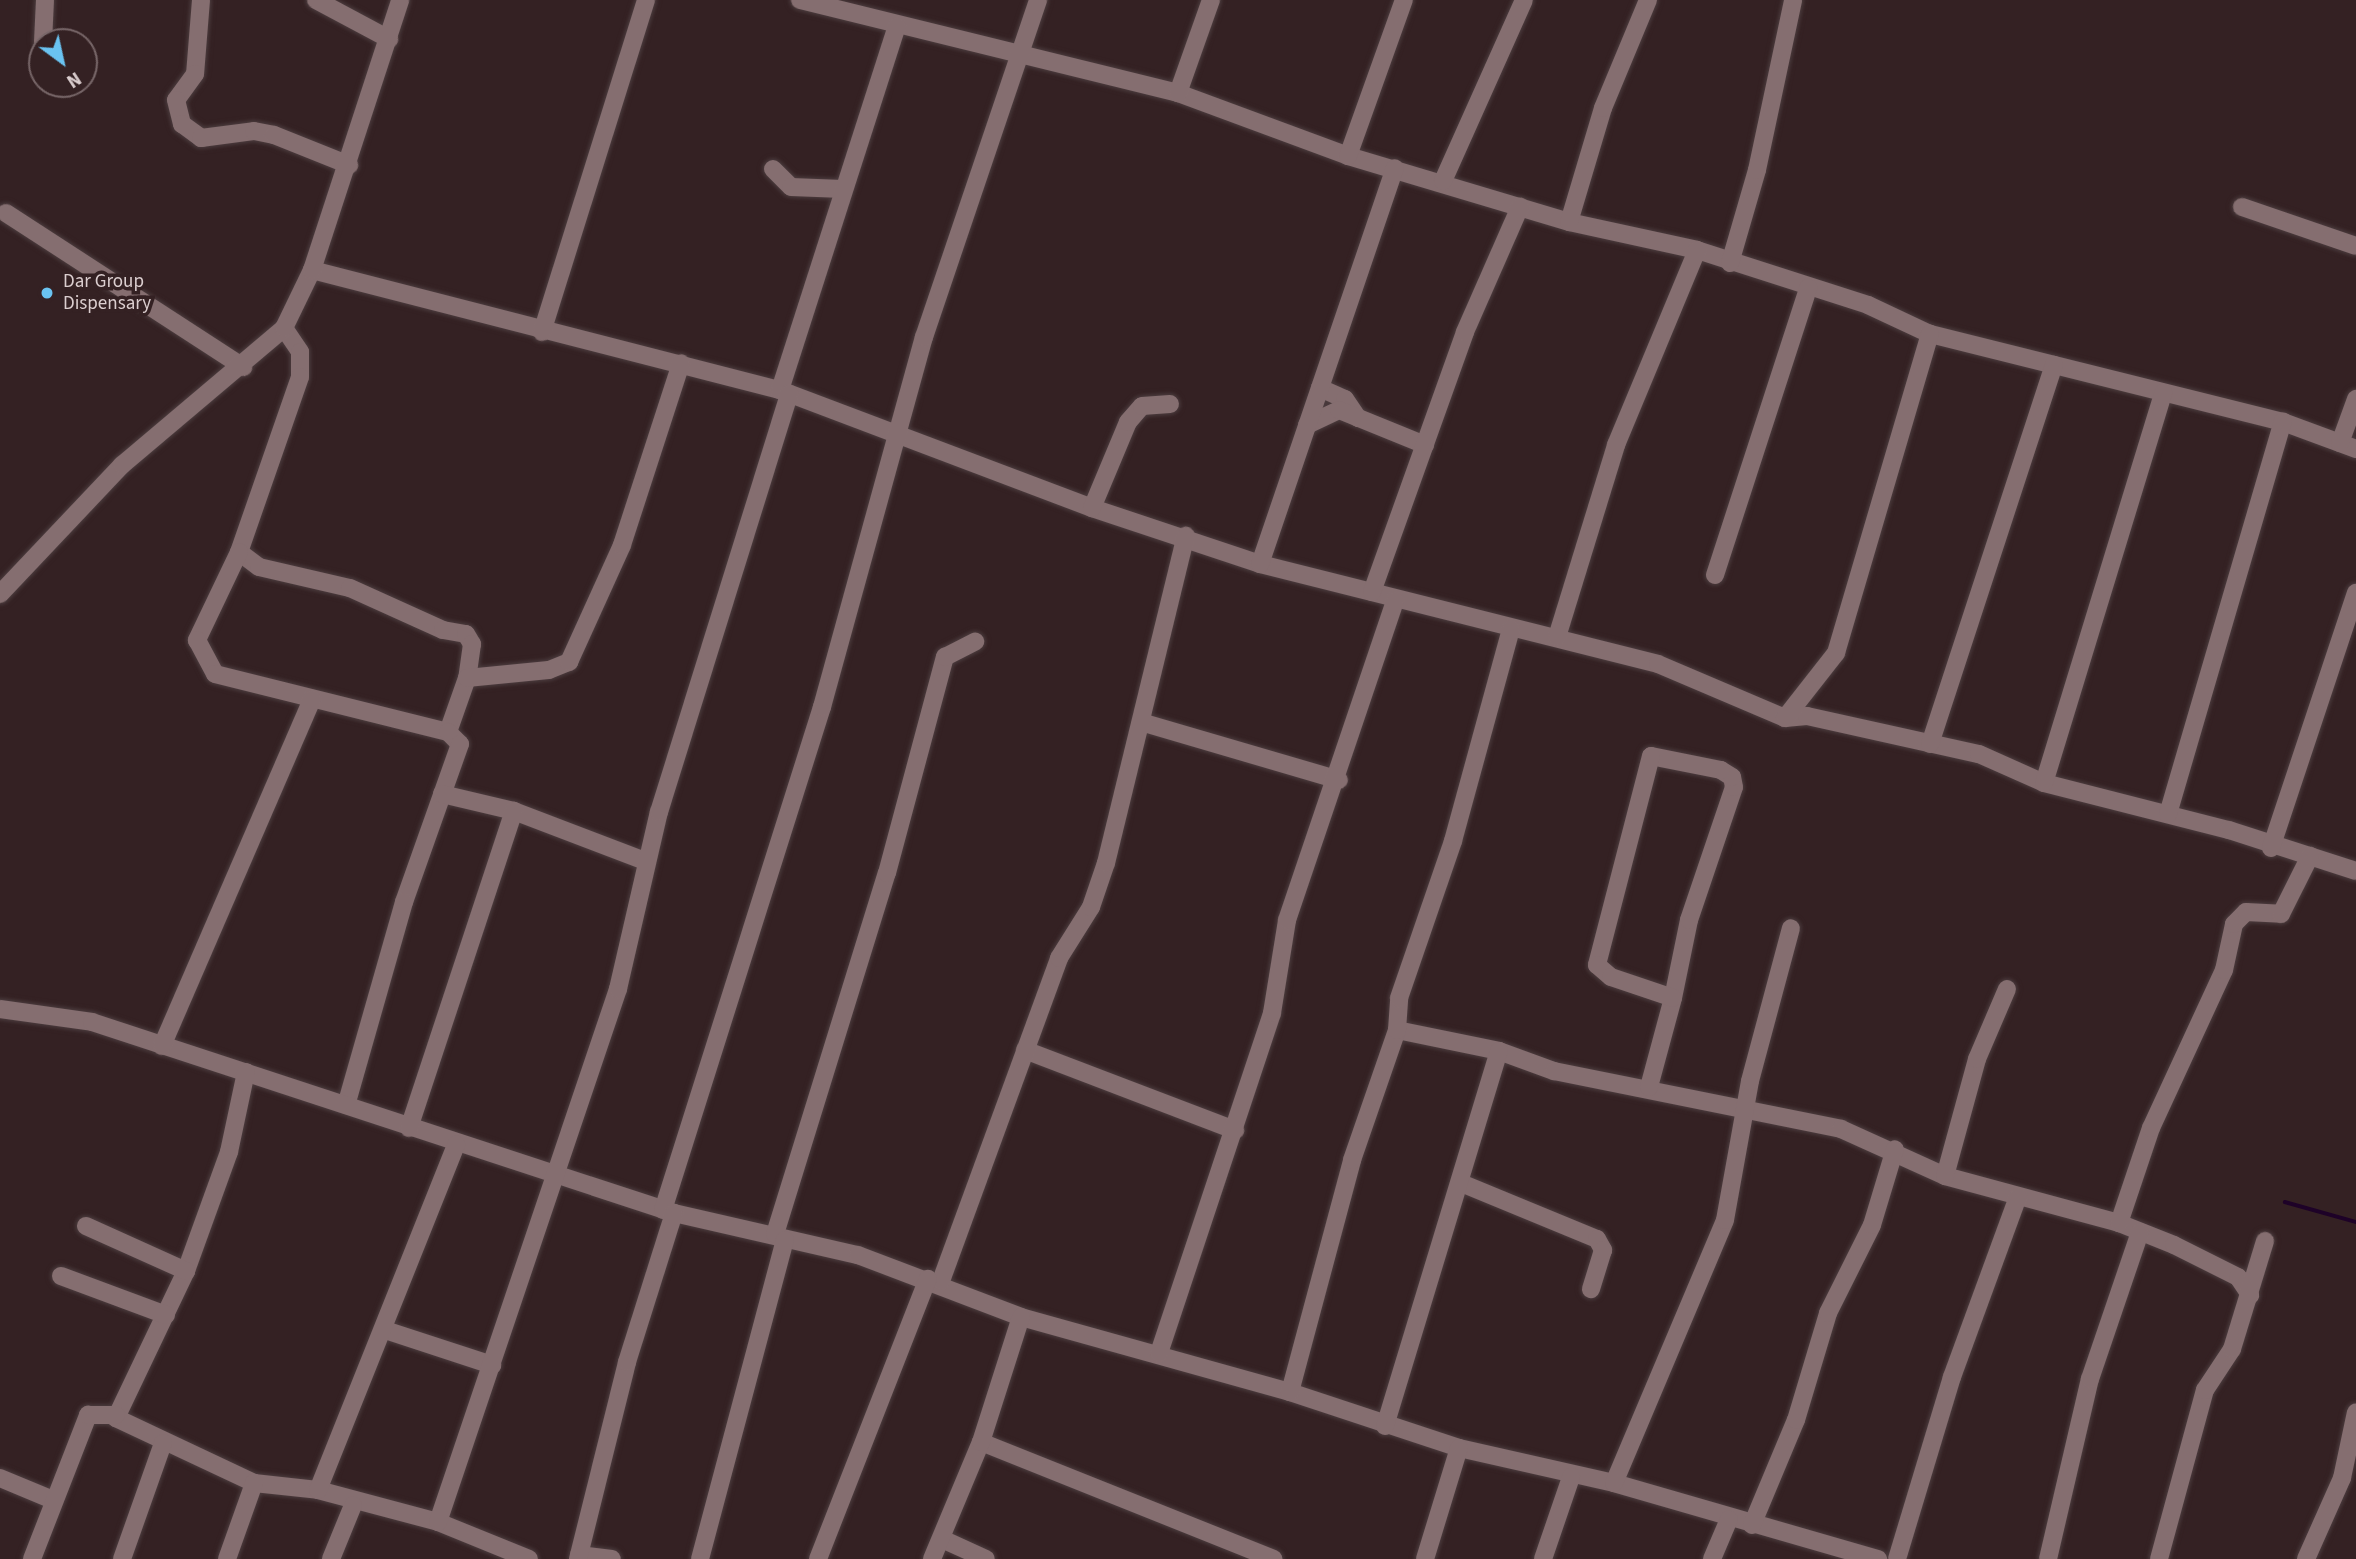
<!DOCTYPE html>
<html>
<head>
<meta charset="utf-8">
<style>
  body { margin:0 }
  #map { position:relative; width:2356px; height:1559px; overflow:hidden; background:#342123; font-family:"Source Sans 3",sans-serif }
  div>[style] { position:absolute }
  .stream>* { height:3.5px; margin:-1.75px; padding:0 1.75px; transform-origin:1.75px; border-radius:1.75px; background:#1e0228 }
  .roads { filter:drop-shadow(0 0 2px #4c3d3f) drop-shadow(0 0 2px #4c3d3f) }
  .minor>* { height:18px; margin:-9px; padding:0 9px; transform-origin:9px; border-radius:9px; background:#856e70 }
  .dots>* { width:19px; height:19px; translate:-50% -50%; box-sizing:border-box; border:4px solid #342123; border-radius:50% }
  span { translate:-50% -50%; white-space:nowrap; text-align:center; line-height:1.15; -webkit-text-stroke:7px #342123; paint-order:stroke }
  .poi-label { font-size:19px; color:#dbcecf }
  .left { translate:0 -50%; text-align:left }
  .north { position:absolute; left:28px; top:28px; width:70px; height:70px; box-sizing:border-box; background:#342123; border:2px solid #776668; border-radius:50%; rotate:147deg; font-size:19px; font-weight:700; line-height:28px; text-align:center; color:#dbcecf }
  .north::after { content:''; display:block; margin:auto; width:24px; height:32px; background:#6ac3f1; clip-path:polygon(50% 0,100% 100%,50% 72%,0 100%) }
</style>
</head>
<body>
<div id="map">
  <div class="stream">
    <div style="left:2285px;top:1202px;width:74px;rotate:15.7deg"></div>
  </div>
  <div class="roads">
    <div class="minor">
      <div style="left:201px;top:0;width:74px;rotate:94.6deg"></div>
      <div style="left:195px;top:74px;width:32px;rotate:126deg"></div>
      <div style="left:176px;top:100px;width:25px;rotate:76deg"></div>
      <div style="left:182px;top:124px;width:24px;rotate:36deg"></div>
      <div style="left:201px;top:138px;width:53px;rotate:-7.5deg"></div>
      <div style="left:254px;top:131px;width:20px;rotate:11deg"></div>
      <div style="left:274px;top:135px;width:81px;rotate:21.8deg"></div>
      <div style="left:316px;top:0;width:83px;rotate:28.1deg"></div>
      <div style="left:800px;top:0;width:389px;rotate:13.8deg"></div>
      <div style="left:1178px;top:93px;width:181px;rotate:20.3deg"></div>
      <div style="left:1348px;top:156px;width:231px;rotate:16.6deg"></div>
      <div style="left:1569px;top:222px;width:131px;rotate:12.3deg"></div>
      <div style="left:1697px;top:250px;width:180px;rotate:17.8deg"></div>
      <div style="left:1868px;top:305px;width:68px;rotate:25.1deg"></div>
      <div style="left:1930px;top:334px;width:364px;rotate:14deg"></div>
      <div style="left:2283px;top:422px;width:78px;rotate:20.3deg"></div>
      <div style="left:43px;top:42px;width:42px;rotate:-87.3deg"></div>
      <div style="left:1178px;top:93px;width:99px;rotate:-70.5deg"></div>
      <div style="left:1348px;top:156px;width:166px;rotate:-70.3deg"></div>
      <div style="left:773px;top:169px;width:25px;rotate:45deg"></div>
      <div style="left:791px;top:187px;width:52px;rotate:2.2deg"></div>
      <div style="left:1443px;top:181px;width:198px;rotate:-65.9deg"></div>
      <div style="left:2242px;top:207px;width:120px;rotate:18.9deg"></div>
      <div style="left:6px;top:213px;width:283px;rotate:33deg"></div>
      <div style="left:1569px;top:222px;width:119px;rotate:-73.4deg"></div>
      <div style="left:1603px;top:108px;width:117px;rotate:-67.4deg"></div>
      <div style="left:1730px;top:263px;width:97px;rotate:-73.8deg"></div>
      <div style="left:1757px;top:170px;width:174px;rotate:-78deg"></div>
      <div style="left:312px;top:270px;width:483px;rotate:14.4deg"></div>
      <div style="left:780px;top:390px;width:334px;rotate:20.7deg"></div>
      <div style="left:1092px;top:508px;width:177px;rotate:18.4deg"></div>
      <div style="left:1260px;top:564px;width:410px;rotate:14.1deg"></div>
      <div style="left:1658px;top:664px;width:138px;rotate:23deg"></div>
      <div style="left:1785px;top:718px;width:22px;rotate:-5deg"></div>
      <div style="left:1807px;top:716px;width:176px;rotate:12.5deg"></div>
      <div style="left:1979px;top:754px;width:71px;rotate:24deg"></div>
      <div style="left:2044px;top:783px;width:191px;rotate:14.3deg"></div>
      <div style="left:2229px;top:830px;width:133px;rotate:17.9deg"></div>
      <div style="left:284px;top:328px;width:29px;rotate:56deg"></div>
      <div style="left:300px;top:352px;width:25px;rotate:90deg"></div>
      <div style="left:300px;top:377px;width:185px;rotate:109.2deg"></div>
      <div style="left:239px;top:552px;width:25px;rotate:37deg"></div>
      <div style="left:259px;top:567px;width:93px;rotate:13deg"></div>
      <div style="left:350px;top:588px;width:102px;rotate:24.3deg"></div>
      <div style="left:443px;top:630px;width:23px;rotate:10deg"></div>
      <div style="left:466px;top:634px;width:12px;rotate:59deg"></div>
      <div style="left:472px;top:644px;width:34px;rotate:98deg"></div>
      <div style="left:467px;top:678px;width:57px;rotate:109.4deg"></div>
      <div style="left:542px;top:332px;width:348px;rotate:-72.6deg"></div>
      <div style="left:1320px;top:388px;width:27px;rotate:24deg"></div>
      <div style="left:1345px;top:399px;width:23px;rotate:56deg"></div>
      <div style="left:780px;top:390px;width:382px;rotate:-72.2deg"></div>
      <div style="left:1307px;top:425px;width:35px;rotate:-25deg"></div>
      <div style="left:1339px;top:410px;width:93px;rotate:22.1deg"></div>
      <div style="left:2340px;top:443px;width:47px;rotate:-70deg"></div>
      <div style="left:1092px;top:508px;width:93px;rotate:-67.3deg"></div>
      <div style="left:1128px;top:422px;width:21px;rotate:-49deg"></div>
      <div style="left:1142px;top:406px;width:28px;rotate:-4deg"></div>
      <div style="left:239px;top:552px;width:98px;rotate:115.5deg"></div>
      <div style="left:197px;top:640px;width:38px;rotate:62deg"></div>
      <div style="left:215px;top:674px;width:240px;rotate:14deg"></div>
      <div style="left:448px;top:732px;width:17px;rotate:45deg"></div>
      <div style="left:460px;top:744px;width:168px;rotate:109.5deg"></div>
      <div style="left:404px;top:902px;width:211px;rotate:105.9deg"></div>
      <div style="left:1260px;top:564px;width:418px;rotate:-71.2deg"></div>
      <div style="left:1715px;top:575px;width:302px;rotate:-72deg"></div>
      <div style="left:1372px;top:592px;width:276px;rotate:-70.3deg"></div>
      <div style="left:1465px;top:332px;width:137px;rotate:-66.3deg"></div>
      <div style="left:0;top:594px;width:178px;rotate:-46.6deg"></div>
      <div style="left:122px;top:465px;width:212px;rotate:-40.2deg"></div>
      <div style="left:284px;top:328px;width:64px;rotate:-64.2deg"></div>
      <div style="left:312px;top:270px;width:284px;rotate:-71.9deg"></div>
      <div style="left:1557px;top:637px;width:201px;rotate:-72.9deg"></div>
      <div style="left:1616px;top:445px;width:211px;rotate:-67.4deg"></div>
      <div style="left:467px;top:678px;width:82px;rotate:-5.6deg"></div>
      <div style="left:549px;top:670px;width:22px;rotate:-22deg"></div>
      <div style="left:569px;top:662px;width:128px;rotate:-65.6deg"></div>
      <div style="left:622px;top:545px;width:191px;rotate:-72deg"></div>
      <div style="left:1785px;top:718px;width:83px;rotate:-51.9deg"></div>
      <div style="left:1836px;top:653px;width:333px;rotate:-73.6deg"></div>
      <div style="left:1144px;top:723px;width:203px;rotate:16.3deg"></div>
      <div style="left:1930px;top:744px;width:399px;rotate:-71.9deg"></div>
      <div style="left:2044px;top:783px;width:408px;rotate:-73deg"></div>
      <div style="left:442px;top:794px;width:74px;rotate:13.3deg"></div>
      <div style="left:514px;top:811px;width:140px;rotate:20.9deg"></div>
      <div style="left:2168px;top:814px;width:409px;rotate:-73.7deg"></div>
      <div style="left:2271px;top:848px;width:269px;rotate:-71.6deg"></div>
      <div style="left:0;top:1009px;width:93px;rotate:8deg"></div>
      <div style="left:92px;top:1022px;width:613px;rotate:18.17deg"></div>
      <div style="left:674px;top:1213px;width:189px;rotate:12.9deg"></div>
      <div style="left:858px;top:1255px;width:174px;rotate:20.8deg"></div>
      <div style="left:1021px;top:1317px;width:279px;rotate:15.6deg"></div>
      <div style="left:1290px;top:1392px;width:178px;rotate:18.3deg"></div>
      <div style="left:1459px;top:1448px;width:159px;rotate:12.7deg"></div>
      <div style="left:1614px;top:1483px;width:275px;rotate:16.1deg"></div>
      <div style="left:1397px;top:1030px;width:104px;rotate:11.6deg"></div>
      <div style="left:1499px;top:1051px;width:59px;rotate:20deg"></div>
      <div style="left:1554px;top:1071px;width:293px;rotate:11.4deg"></div>
      <div style="left:1841px;top:1129px;width:114px;rotate:24.3deg"></div>
      <div style="left:1945px;top:1176px;width:180px;rotate:15.1deg"></div>
      <div style="left:2119px;top:1223px;width:59px;rotate:21.8deg"></div>
      <div style="left:2174px;top:1245px;width:72px;rotate:26.6deg"></div>
      <div style="left:2238px;top:1277px;width:22px;rotate:56deg"></div>
      <div style="left:162px;top:1046px;width:378px;rotate:-66.6deg"></div>
      <div style="left:1025px;top:1050px;width:225px;rotate:20.9deg"></div>
      <div style="left:246px;top:1072px;width:82px;rotate:102deg"></div>
      <div style="left:229px;top:1152px;width:127px;rotate:109.9deg"></div>
      <div style="left:186px;top:1271px;width:163px;rotate:115.5deg"></div>
      <div style="left:116px;top:1418px;width:153px;rotate:25.2deg"></div>
      <div style="left:254px;top:1483px;width:64px;rotate:6.2deg"></div>
      <div style="left:318px;top:1490px;width:124px;rotate:14.9deg"></div>
      <div style="left:438px;top:1522px;width:98px;rotate:22.1deg"></div>
      <div style="left:1649px;top:1087px;width:92px;rotate:-74.9deg"></div>
      <div style="left:1673px;top:998px;width:80px;rotate:-78.4deg"></div>
      <div style="left:1689px;top:920px;width:140px;rotate:-71.3deg"></div>
      <div style="left:1734px;top:787px;width:10px;rotate:-101deg"></div>
      <div style="left:1732px;top:777px;width:13px;rotate:-148deg"></div>
      <div style="left:1721px;top:770px;width:71px;rotate:-168.7deg"></div>
      <div style="left:1651px;top:756px;width:216px;rotate:104.5deg"></div>
      <div style="left:1597px;top:965px;width:18px;rotate:41deg"></div>
      <div style="left:1611px;top:977px;width:65px;rotate:18.7deg"></div>
      <div style="left:409px;top:1128px;width:334px;rotate:-71.7deg"></div>
      <div style="left:1945px;top:1176px;width:121px;rotate:-74.7deg"></div>
      <div style="left:1977px;top:1059px;width:76px;rotate:-66.8deg"></div>
      <div style="left:1461px;top:1183px;width:147px;rotate:22.4deg"></div>
      <div style="left:1597px;top:1239px;width:13px;rotate:61deg"></div>
      <div style="left:1603px;top:1250px;width:41px;rotate:107.1deg"></div>
      <div style="left:663px;top:1210px;width:528px;rotate:-72.46deg"></div>
      <div style="left:822px;top:707px;width:384px;rotate:-74.6deg"></div>
      <div style="left:924px;top:337px;width:356px;rotate:-71.3deg"></div>
      <div style="left:2119px;top:1223px;width:100px;rotate:-71.4deg"></div>
      <div style="left:2151px;top:1128px;width:174px;rotate:-65.2deg"></div>
      <div style="left:2224px;top:970px;width:47px;rotate:-77.7deg"></div>
      <div style="left:2234px;top:924px;width:17px;rotate:-45deg"></div>
      <div style="left:2246px;top:912px;width:35px;rotate:3deg"></div>
      <div style="left:2281px;top:914px;width:65px;rotate:-63.4deg"></div>
      <div style="left:86px;top:1226px;width:110px;rotate:24.2deg"></div>
      <div style="left:775px;top:1234px;width:378px;rotate:-72.8deg"></div>
      <div style="left:887px;top:873px;width:224px;rotate:-75deg"></div>
      <div style="left:945px;top:657px;width:34px;rotate:-27deg"></div>
      <div style="left:61px;top:1276px;width:112px;rotate:20.4deg"></div>
      <div style="left:941px;top:1281px;width:344px;rotate:-69.9deg"></div>
      <div style="left:1059px;top:958px;width:60px;rotate:-57.9deg"></div>
      <div style="left:1091px;top:907px;width:46px;rotate:-71.2deg"></div>
      <div style="left:1106px;top:863px;width:337px;rotate:-76.3deg"></div>
      <div style="left:385px;top:1330px;width:113px;rotate:18.1deg"></div>
      <div style="left:1159px;top:1353px;width:358px;rotate:-71.6deg"></div>
      <div style="left:1272px;top:1013px;width:94px;rotate:-80.8deg"></div>
      <div style="left:1287px;top:920px;width:337px;rotate:-71.3deg"></div>
      <div style="left:1290px;top:1392px;width:240px;rotate:-75deg"></div>
      <div style="left:1352px;top:1160px;width:138px;rotate:-70.9deg"></div>
      <div style="left:1397px;top:1030px;width:32px;rotate:-86deg"></div>
      <div style="left:1399px;top:998px;width:166px;rotate:-71deg"></div>
      <div style="left:1453px;top:841px;width:220px;rotate:-74.7deg"></div>
      <div style="left:1385px;top:1426px;width:392px;rotate:-73.1deg"></div>
      <div style="left:981px;top:1442px;width:315px;rotate:21.8deg"></div>
      <div style="left:0;top:1478px;width:57px;rotate:22.5deg"></div>
      <div style="left:1614px;top:1483px;width:285px;rotate:-67.1deg"></div>
      <div style="left:1725px;top:1220px;width:141px;rotate:-79.8deg"></div>
      <div style="left:1750px;top:1081px;width:158px;rotate:-75deg"></div>
      <div style="left:318px;top:1490px;width:372px;rotate:-68.2deg"></div>
      <div style="left:438px;top:1522px;width:563px;rotate:-71.34deg"></div>
      <div style="left:618px;top:989px;width:182px;rotate:-77deg"></div>
      <div style="left:659px;top:812px;width:438px;rotate:-72.7deg"></div>
      <div style="left:1752px;top:1525px;width:114px;rotate:-67.3deg"></div>
      <div style="left:1796px;top:1420px;width:112px;rotate:-73.3deg"></div>
      <div style="left:1828px;top:1313px;width:98px;rotate:-63.4deg"></div>
      <div style="left:1872px;top:1225px;width:79px;rotate:-73.2deg"></div>
      <div style="left:942px;top:1539px;width:48px;rotate:24.4deg"></div>
      <div style="left:579px;top:1555px;width:33px;rotate:7deg"></div>
      <div style="left:32px;top:1559px;width:155px;rotate:-68.7deg"></div>
      <div style="left:88px;top:1415px;width:28px"></div>
      <div style="left:122px;top:1559px;width:123px;rotate:-70.5deg"></div>
      <div style="left:227px;top:1559px;width:81px;rotate:-70.4deg"></div>
      <div style="left:331px;top:1559px;width:58px;rotate:-67.8deg"></div>
      <div style="left:578px;top:1559px;width:203px;rotate:-76deg"></div>
      <div style="left:627px;top:1362px;width:156px;rotate:-72.5deg"></div>
      <div style="left:700px;top:1559px;width:330px;rotate:-75.1deg"></div>
      <div style="left:818px;top:1559px;width:301px;rotate:-68.6deg"></div>
      <div style="left:932px;top:1559px;width:127px;rotate:-67.3deg"></div>
      <div style="left:981px;top:1442px;width:131px;rotate:-72.3deg"></div>
      <div style="left:1425px;top:1559px;width:116px;rotate:-73deg"></div>
      <div style="left:1543px;top:1559px;width:87px;rotate:-71.1deg"></div>
      <div style="left:1712px;top:1559px;width:43px;rotate:-67deg"></div>
      <div style="left:1897px;top:1559px;width:190px;rotate:-73.2deg"></div>
      <div style="left:1952px;top:1377px;width:192px;rotate:-69.9deg"></div>
      <div style="left:2048px;top:1559px;width:185px;rotate:-76.9deg"></div>
      <div style="left:2090px;top:1379px;width:155px;rotate:-71.2deg"></div>
      <div style="left:2159px;top:1559px;width:175px;rotate:-74.8deg"></div>
      <div style="left:2205px;top:1390px;width:49px;rotate:-56.6deg"></div>
      <div style="left:2232px;top:1349px;width:113px;rotate:-73deg"></div>
      <div style="left:2306px;top:1559px;width:89px;rotate:-66deg"></div>
      <div style="left:2342px;top:1478px;width:67px;rotate:-78deg"></div>
    </div>
  </div>
  <div class="dots">
    <div style="left:47px;top:293px;background:#6ac3f1"></div>
  </div>
  <div class="poi-label">
    <span class="left" style="left:63px;top:293px">Dar Group<br>Dispensary</span>
  </div>
  <div class="north">N</div>
</div>
</body>
</html>
